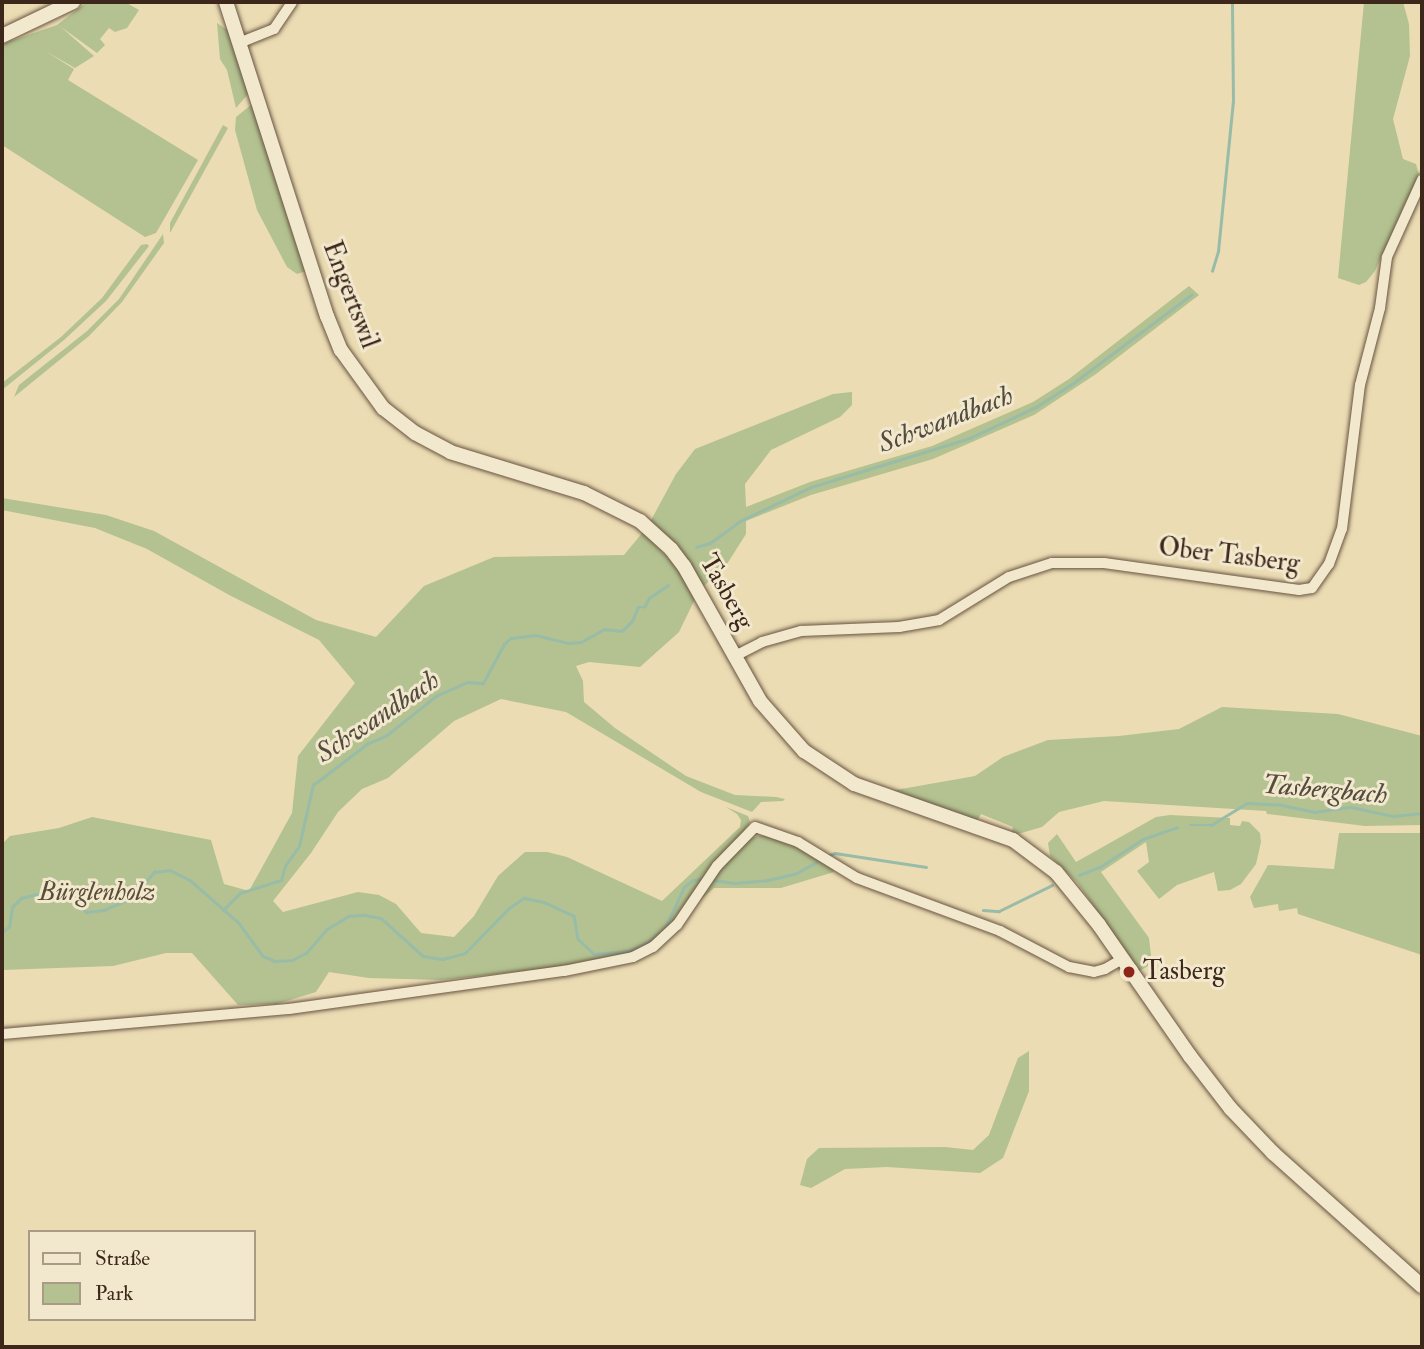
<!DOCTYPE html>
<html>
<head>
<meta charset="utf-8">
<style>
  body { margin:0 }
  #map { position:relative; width:1424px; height:1349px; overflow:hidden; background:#ebdcb3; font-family:"IM FELL Double Pica",serif }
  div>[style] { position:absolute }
  .green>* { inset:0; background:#b3c290 }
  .stream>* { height:2.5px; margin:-1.25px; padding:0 1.25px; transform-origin:1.25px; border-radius:1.25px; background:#99bca8 }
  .roads { filter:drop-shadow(0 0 2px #685441) drop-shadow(0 0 2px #685441) }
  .street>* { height:10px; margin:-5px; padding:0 5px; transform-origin:5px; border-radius:5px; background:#f2e8ce }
  .secondary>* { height:14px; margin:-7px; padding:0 7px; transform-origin:7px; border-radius:7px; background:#f2e8ce }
  .dots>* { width:19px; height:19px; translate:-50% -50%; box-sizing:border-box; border:4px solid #f2e8ce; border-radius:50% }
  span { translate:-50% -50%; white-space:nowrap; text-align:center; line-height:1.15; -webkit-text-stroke:6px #f2e8ce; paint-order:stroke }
  .street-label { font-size:26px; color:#3d271b }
  .park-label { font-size:26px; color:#5a4e38; font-style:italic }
  .poi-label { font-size:26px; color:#3d271b }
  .left { translate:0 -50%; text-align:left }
  .water-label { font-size:28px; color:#544c3e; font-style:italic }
  .frame { position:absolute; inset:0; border:4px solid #3d271b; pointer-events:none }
  .legend { position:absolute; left:28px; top:1230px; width:228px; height:91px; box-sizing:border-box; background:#f2e8ce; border:2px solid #aa9b86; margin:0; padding:9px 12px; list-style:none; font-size:21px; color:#3d271b }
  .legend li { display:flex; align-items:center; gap:14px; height:35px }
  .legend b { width:35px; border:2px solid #aa9b86 }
</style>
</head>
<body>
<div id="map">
  <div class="green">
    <div style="clip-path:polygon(87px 2px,125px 2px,139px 10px,127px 28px,115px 32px,109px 28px,100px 39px,105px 45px,97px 53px,61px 27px,94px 56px,75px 68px,45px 51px,74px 69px,68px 80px,198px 160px,156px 233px,145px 237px,2px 145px,2px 44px,57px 25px)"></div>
    <div style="clip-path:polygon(1364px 2px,1403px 2px,1409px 24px,1410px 56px,1393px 119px,1403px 159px,1416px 164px,1419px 175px,1375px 271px,1366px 282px,1359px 285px,1338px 278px)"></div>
    <div style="clip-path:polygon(217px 23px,229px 31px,249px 93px,236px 108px,227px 70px,220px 59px)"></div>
    <div style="clip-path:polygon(251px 105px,255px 106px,306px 271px,297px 274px,287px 267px,257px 210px,235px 130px,236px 117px)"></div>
    <div style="clip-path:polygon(223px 125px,228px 128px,170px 233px,170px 223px)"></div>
    <div style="clip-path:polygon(163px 234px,164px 243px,122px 302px,89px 336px,14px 397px,19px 385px,87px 331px,119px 299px)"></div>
    <div style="clip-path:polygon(147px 244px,149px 246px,106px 301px,64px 340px,2px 390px,2px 383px,61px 337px,102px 298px,141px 245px)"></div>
    <div style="clip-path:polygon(1189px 286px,1199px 295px,1096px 374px,1034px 415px,933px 459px,811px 495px,746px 521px,746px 534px,727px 564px,704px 586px,691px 565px,650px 522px,676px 474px,695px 449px,833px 394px,852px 392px,852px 405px,840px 417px,771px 450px,745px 484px,746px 507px,810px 482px,932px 446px,1033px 402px,1069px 379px)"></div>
    <div style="clip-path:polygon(2px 498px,106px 515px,154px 531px,316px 620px,376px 637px,424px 586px,494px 557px,624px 555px,643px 532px,676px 566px,696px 597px,679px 632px,640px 667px,589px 662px,576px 666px,583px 681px,584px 702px,615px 728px,686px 776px,735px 795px,776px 797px,785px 799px,783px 801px,761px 802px,752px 812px,701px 792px,566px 712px,501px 699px,454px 721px,388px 778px,362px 789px,338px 812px,311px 853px,273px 901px,283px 912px,358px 892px,379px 895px,396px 904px,421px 933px,454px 937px,474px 916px,498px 876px,525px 852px,547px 852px,567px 857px,662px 901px,740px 827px,741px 820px,737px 814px,726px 807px,748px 816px,750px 822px,744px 831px,747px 839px,767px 834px,783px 839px,831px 867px,834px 872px,781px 888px,714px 888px,650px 944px,629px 954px,562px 967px,441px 980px,369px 978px,329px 972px,316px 992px,277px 1004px,238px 1005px,192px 953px,166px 953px,113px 966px,2px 970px,2px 844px,10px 836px,59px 828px,92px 817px,211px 840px,224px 884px,249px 891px,292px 813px,298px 756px,355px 683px,319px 640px,231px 596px,147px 549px,95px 528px,2px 510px)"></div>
    <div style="clip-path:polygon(1222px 707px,1338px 714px,1422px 736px,1422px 825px,1365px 826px,1267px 814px,1266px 811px,1104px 801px,1059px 812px,1042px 827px,1014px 835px,1011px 834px,1013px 827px,981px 814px,977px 821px,890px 791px,975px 776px,1003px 757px,1048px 740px,1119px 736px,1179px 729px)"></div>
    <div style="clip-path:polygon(1170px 815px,1230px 818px,1230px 825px,1240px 826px,1242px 821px,1249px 822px,1260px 833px,1261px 842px,1256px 864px,1241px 884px,1230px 890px,1218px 891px,1214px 872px,1177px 885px,1159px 899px,1137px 871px,1149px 862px,1146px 842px,1101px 872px,1149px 938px,1152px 964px,1139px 971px,1077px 882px,1050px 856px,1048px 843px,1057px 834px,1076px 862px,1156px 817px)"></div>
    <div style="clip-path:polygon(1339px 833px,1422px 833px,1422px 955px,1298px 914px,1297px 908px,1279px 911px,1278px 904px,1254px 908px,1250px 897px,1268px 865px,1334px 869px)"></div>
    <div style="clip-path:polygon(1029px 1051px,1029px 1091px,1003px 1158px,980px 1173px,887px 1167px,845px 1169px,811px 1188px,800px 1185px,807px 1159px,819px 1148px,945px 1147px,973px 1150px,989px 1135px,1018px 1058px)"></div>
  </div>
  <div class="stream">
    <div style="left:1212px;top:271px;width:21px;rotate:-73deg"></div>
    <div style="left:1218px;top:251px;width:150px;rotate:-84.3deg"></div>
    <div style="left:1233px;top:102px;width:100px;rotate:-90.6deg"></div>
    <div style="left:696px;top:547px;width:15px;rotate:-16deg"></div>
    <div style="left:710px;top:543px;width:37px;rotate:-36deg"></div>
    <div style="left:740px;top:521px;width:79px;rotate:-25.6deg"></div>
    <div style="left:811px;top:487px;width:166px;rotate:-17.1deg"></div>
    <div style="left:970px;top:438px;width:73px;rotate:-25.2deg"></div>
    <div style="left:1036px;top:407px;width:43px;rotate:-32.6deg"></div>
    <div style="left:1072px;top:384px;width:149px;rotate:-36.8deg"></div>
    <div style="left:1190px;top:825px;width:21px"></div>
    <div style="left:1211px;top:825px;width:42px;rotate:-31.4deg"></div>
    <div style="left:1247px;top:803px;width:35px;rotate:3deg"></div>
    <div style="left:1282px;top:805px;width:33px;rotate:12deg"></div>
    <div style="left:1314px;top:812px;width:37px;rotate:-8deg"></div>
    <div style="left:1351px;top:807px;width:43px;rotate:12.1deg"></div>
    <div style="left:1393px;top:816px;width:29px;rotate:-6deg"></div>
    <div style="left:826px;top:856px;width:9px;rotate:-18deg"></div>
    <div style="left:835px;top:853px;width:92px;rotate:8.7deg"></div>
    <div style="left:1079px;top:875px;width:22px;rotate:-21deg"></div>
    <div style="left:1100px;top:867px;width:51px;rotate:-33.1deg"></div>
    <div style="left:1143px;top:839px;width:36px;rotate:-19deg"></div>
    <div style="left:713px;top:880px;width:22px;rotate:8deg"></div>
    <div style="left:735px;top:883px;width:33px;rotate:-5deg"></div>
    <div style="left:768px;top:880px;width:28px;rotate:-13deg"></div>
    <div style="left:795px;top:874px;width:29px;rotate:-29deg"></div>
    <div style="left:223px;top:910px;width:24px;rotate:-45deg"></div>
    <div style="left:240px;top:893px;width:43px;rotate:-17.6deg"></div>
    <div style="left:281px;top:880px;width:15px;rotate:-74deg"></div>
    <div style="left:285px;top:866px;width:24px;rotate:-55deg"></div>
    <div style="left:299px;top:846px;width:63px;rotate:-77.1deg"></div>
    <div style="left:313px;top:785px;width:68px;rotate:-37.2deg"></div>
    <div style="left:367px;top:744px;width:22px;rotate:-24deg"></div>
    <div style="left:387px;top:735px;width:63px;rotate:-38.5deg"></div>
    <div style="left:436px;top:696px;width:34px;rotate:-24deg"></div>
    <div style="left:467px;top:682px;width:16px;rotate:4deg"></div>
    <div style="left:483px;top:683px;width:44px;rotate:-61.7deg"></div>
    <div style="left:504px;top:644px;width:9px;rotate:-41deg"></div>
    <div style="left:511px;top:638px;width:25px;rotate:-7deg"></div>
    <div style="left:536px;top:635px;width:34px;rotate:14deg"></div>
    <div style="left:569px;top:643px;width:12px;rotate:-5deg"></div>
    <div style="left:581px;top:642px;width:26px;rotate:-29deg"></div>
    <div style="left:604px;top:629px;width:18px;rotate:6deg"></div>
    <div style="left:622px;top:631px;width:14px;rotate:-45deg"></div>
    <div style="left:632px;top:621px;width:15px;rotate:-67deg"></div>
    <div style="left:638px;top:607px;width:6px"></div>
    <div style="left:644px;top:607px;width:10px;rotate:-61deg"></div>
    <div style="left:649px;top:598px;width:23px;rotate:-34deg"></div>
    <div style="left:983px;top:910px;width:16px;rotate:4deg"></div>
    <div style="left:999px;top:911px;width:59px;rotate:-26.1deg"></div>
    <div style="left:2px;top:932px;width:9px;rotate:-36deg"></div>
    <div style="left:9px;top:927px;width:20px;rotate:-81deg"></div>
    <div style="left:12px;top:907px;width:13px;rotate:-45deg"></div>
    <div style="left:21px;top:898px;width:37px;rotate:-14deg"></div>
    <div style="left:57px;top:889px;width:10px;rotate:17deg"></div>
    <div style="left:67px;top:892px;width:28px;rotate:46deg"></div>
    <div style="left:86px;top:912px;width:18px;rotate:-6deg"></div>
    <div style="left:104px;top:910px;width:32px;rotate:-24deg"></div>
    <div style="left:133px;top:897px;width:33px;rotate:-50deg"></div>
    <div style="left:154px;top:872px;width:16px;rotate:-7deg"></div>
    <div style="left:170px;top:870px;width:22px;rotate:27deg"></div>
    <div style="left:190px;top:880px;width:65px;rotate:41.3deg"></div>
    <div style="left:239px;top:923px;width:41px;rotate:54deg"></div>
    <div style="left:263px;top:956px;width:13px;rotate:23deg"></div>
    <div style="left:275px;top:961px;width:17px;rotate:-3deg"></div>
    <div style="left:292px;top:960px;width:16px;rotate:-27deg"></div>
    <div style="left:306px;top:953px;width:32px;rotate:-49deg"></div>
    <div style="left:327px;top:929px;width:26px;rotate:-31deg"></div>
    <div style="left:349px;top:916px;width:16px;rotate:-4deg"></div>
    <div style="left:365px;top:915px;width:16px;rotate:11deg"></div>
    <div style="left:381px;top:918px;width:57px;rotate:42.1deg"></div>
    <div style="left:423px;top:956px;width:20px;rotate:9deg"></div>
    <div style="left:443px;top:959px;width:23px;rotate:-15deg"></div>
    <div style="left:465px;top:953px;width:63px;rotate:-45.6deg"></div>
    <div style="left:509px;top:908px;width:18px;rotate:-34deg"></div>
    <div style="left:524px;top:898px;width:20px;rotate:11deg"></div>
    <div style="left:544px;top:902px;width:33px;rotate:25deg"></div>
    <div style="left:574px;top:916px;width:23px;rotate:80deg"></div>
    <div style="left:578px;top:939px;width:22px;rotate:43deg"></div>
    <div style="left:594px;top:954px;width:34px;rotate:-5deg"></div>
    <div style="left:628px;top:951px;width:21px;rotate:-23deg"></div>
    <div style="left:647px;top:943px;width:23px;rotate:-40deg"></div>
    <div style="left:665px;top:928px;width:45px;rotate:-65.1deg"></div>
    <div style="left:684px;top:887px;width:11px;rotate:-38deg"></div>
    <div style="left:693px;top:880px;width:10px;rotate:-6deg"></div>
  </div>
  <div class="roads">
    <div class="street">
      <div style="left:239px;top:43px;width:38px;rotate:-22deg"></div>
      <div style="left:274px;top:29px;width:32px;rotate:-56deg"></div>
      <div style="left:735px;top:656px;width:30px;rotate:-27deg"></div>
      <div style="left:762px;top:642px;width:41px;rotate:-15.8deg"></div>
      <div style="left:801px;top:631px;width:98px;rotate:-2.3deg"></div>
      <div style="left:899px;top:627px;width:41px;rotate:-9.9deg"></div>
      <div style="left:939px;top:620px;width:82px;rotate:-31.6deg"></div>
      <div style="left:1009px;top:577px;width:45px;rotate:-18deg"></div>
      <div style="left:1052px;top:563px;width:52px"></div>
      <div style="left:1104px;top:563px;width:197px;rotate:7.9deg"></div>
      <div style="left:1299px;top:590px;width:13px;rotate:-9deg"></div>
      <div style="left:1312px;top:588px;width:29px;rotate:-55deg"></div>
      <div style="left:1329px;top:564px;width:37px;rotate:-70deg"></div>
      <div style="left:1342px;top:529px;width:145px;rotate:-82.9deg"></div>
      <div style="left:1360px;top:385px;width:80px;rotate:-75.4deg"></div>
      <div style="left:1380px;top:308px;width:51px;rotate:-82.2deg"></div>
      <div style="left:1387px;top:257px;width:85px;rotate:-65.6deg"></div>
      <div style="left:755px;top:827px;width:46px;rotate:19.2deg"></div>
      <div style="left:798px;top:842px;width:69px;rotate:31.4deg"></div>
      <div style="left:857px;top:878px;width:153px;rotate:20.3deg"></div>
      <div style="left:1000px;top:931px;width:78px;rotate:27.6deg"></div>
      <div style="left:1069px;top:967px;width:25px;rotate:11deg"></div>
      <div style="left:1094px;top:972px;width:11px;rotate:-15deg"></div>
      <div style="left:1105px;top:969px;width:20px;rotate:-30deg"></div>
      <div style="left:2px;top:1034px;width:288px;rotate:-5deg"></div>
      <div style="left:289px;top:1009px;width:278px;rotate:-7.9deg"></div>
      <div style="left:564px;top:971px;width:70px;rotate:-11.5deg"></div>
      <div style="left:633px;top:957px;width:22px;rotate:-27deg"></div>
      <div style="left:653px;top:947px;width:33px;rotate:-43deg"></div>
      <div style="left:677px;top:925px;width:71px;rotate:-55.9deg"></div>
      <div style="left:717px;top:866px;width:54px;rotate:-45.7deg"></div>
    </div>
    <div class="secondary">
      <div style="left:226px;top:2px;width:330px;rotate:72.2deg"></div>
      <div style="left:327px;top:316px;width:37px;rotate:68deg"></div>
      <div style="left:341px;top:350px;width:72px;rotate:54.1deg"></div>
      <div style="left:383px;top:408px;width:41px;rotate:38deg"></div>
      <div style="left:415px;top:433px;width:40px;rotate:28deg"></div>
      <div style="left:450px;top:452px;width:140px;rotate:17deg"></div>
      <div style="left:584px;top:493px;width:63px;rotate:26.6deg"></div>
      <div style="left:640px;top:521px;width:42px;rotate:42.1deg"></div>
      <div style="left:671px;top:549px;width:21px;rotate:53deg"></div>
      <div style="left:684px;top:566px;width:155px;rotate:60.6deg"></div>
      <div style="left:760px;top:701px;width:67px;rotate:48.7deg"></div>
      <div style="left:804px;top:751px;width:60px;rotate:33.4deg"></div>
      <div style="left:854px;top:784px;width:169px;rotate:19.4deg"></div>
      <div style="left:1013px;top:840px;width:54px;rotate:36.7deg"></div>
      <div style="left:1056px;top:872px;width:68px;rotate:50.9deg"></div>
      <div style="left:1099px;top:925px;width:160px;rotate:55.2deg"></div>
      <div style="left:1190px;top:1056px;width:67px;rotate:52.3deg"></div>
      <div style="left:1231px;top:1109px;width:61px;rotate:46.3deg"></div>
      <div style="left:1273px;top:1153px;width:200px;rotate:41.8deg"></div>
      <div style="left:2px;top:36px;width:79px;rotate:-25.6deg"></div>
    </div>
  </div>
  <div class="dots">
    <div style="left:1129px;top:972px;background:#8f2418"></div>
  </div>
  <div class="street-label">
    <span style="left:350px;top:295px;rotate:69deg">Engertswil</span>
    <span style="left:1229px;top:556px;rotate:7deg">Ober Tasberg</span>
    <span style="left:726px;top:592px;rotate:60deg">Tasberg</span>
  </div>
  <div class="park-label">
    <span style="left:97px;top:893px">Bürglenholz</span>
  </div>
  <div class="poi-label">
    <span class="left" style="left:1143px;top:972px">Tasberg</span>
  </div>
  <div class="water-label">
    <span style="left:946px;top:420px;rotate:-21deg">Schwandbach</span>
    <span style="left:378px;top:717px;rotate:-34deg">Schwandbach</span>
    <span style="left:1325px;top:790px;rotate:5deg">Tasbergbach</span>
  </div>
  <div class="frame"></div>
  <ul class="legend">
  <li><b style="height:9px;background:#f2e8ce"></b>Straße</li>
  <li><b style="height:19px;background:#b3c290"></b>Park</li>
  </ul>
</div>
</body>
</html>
